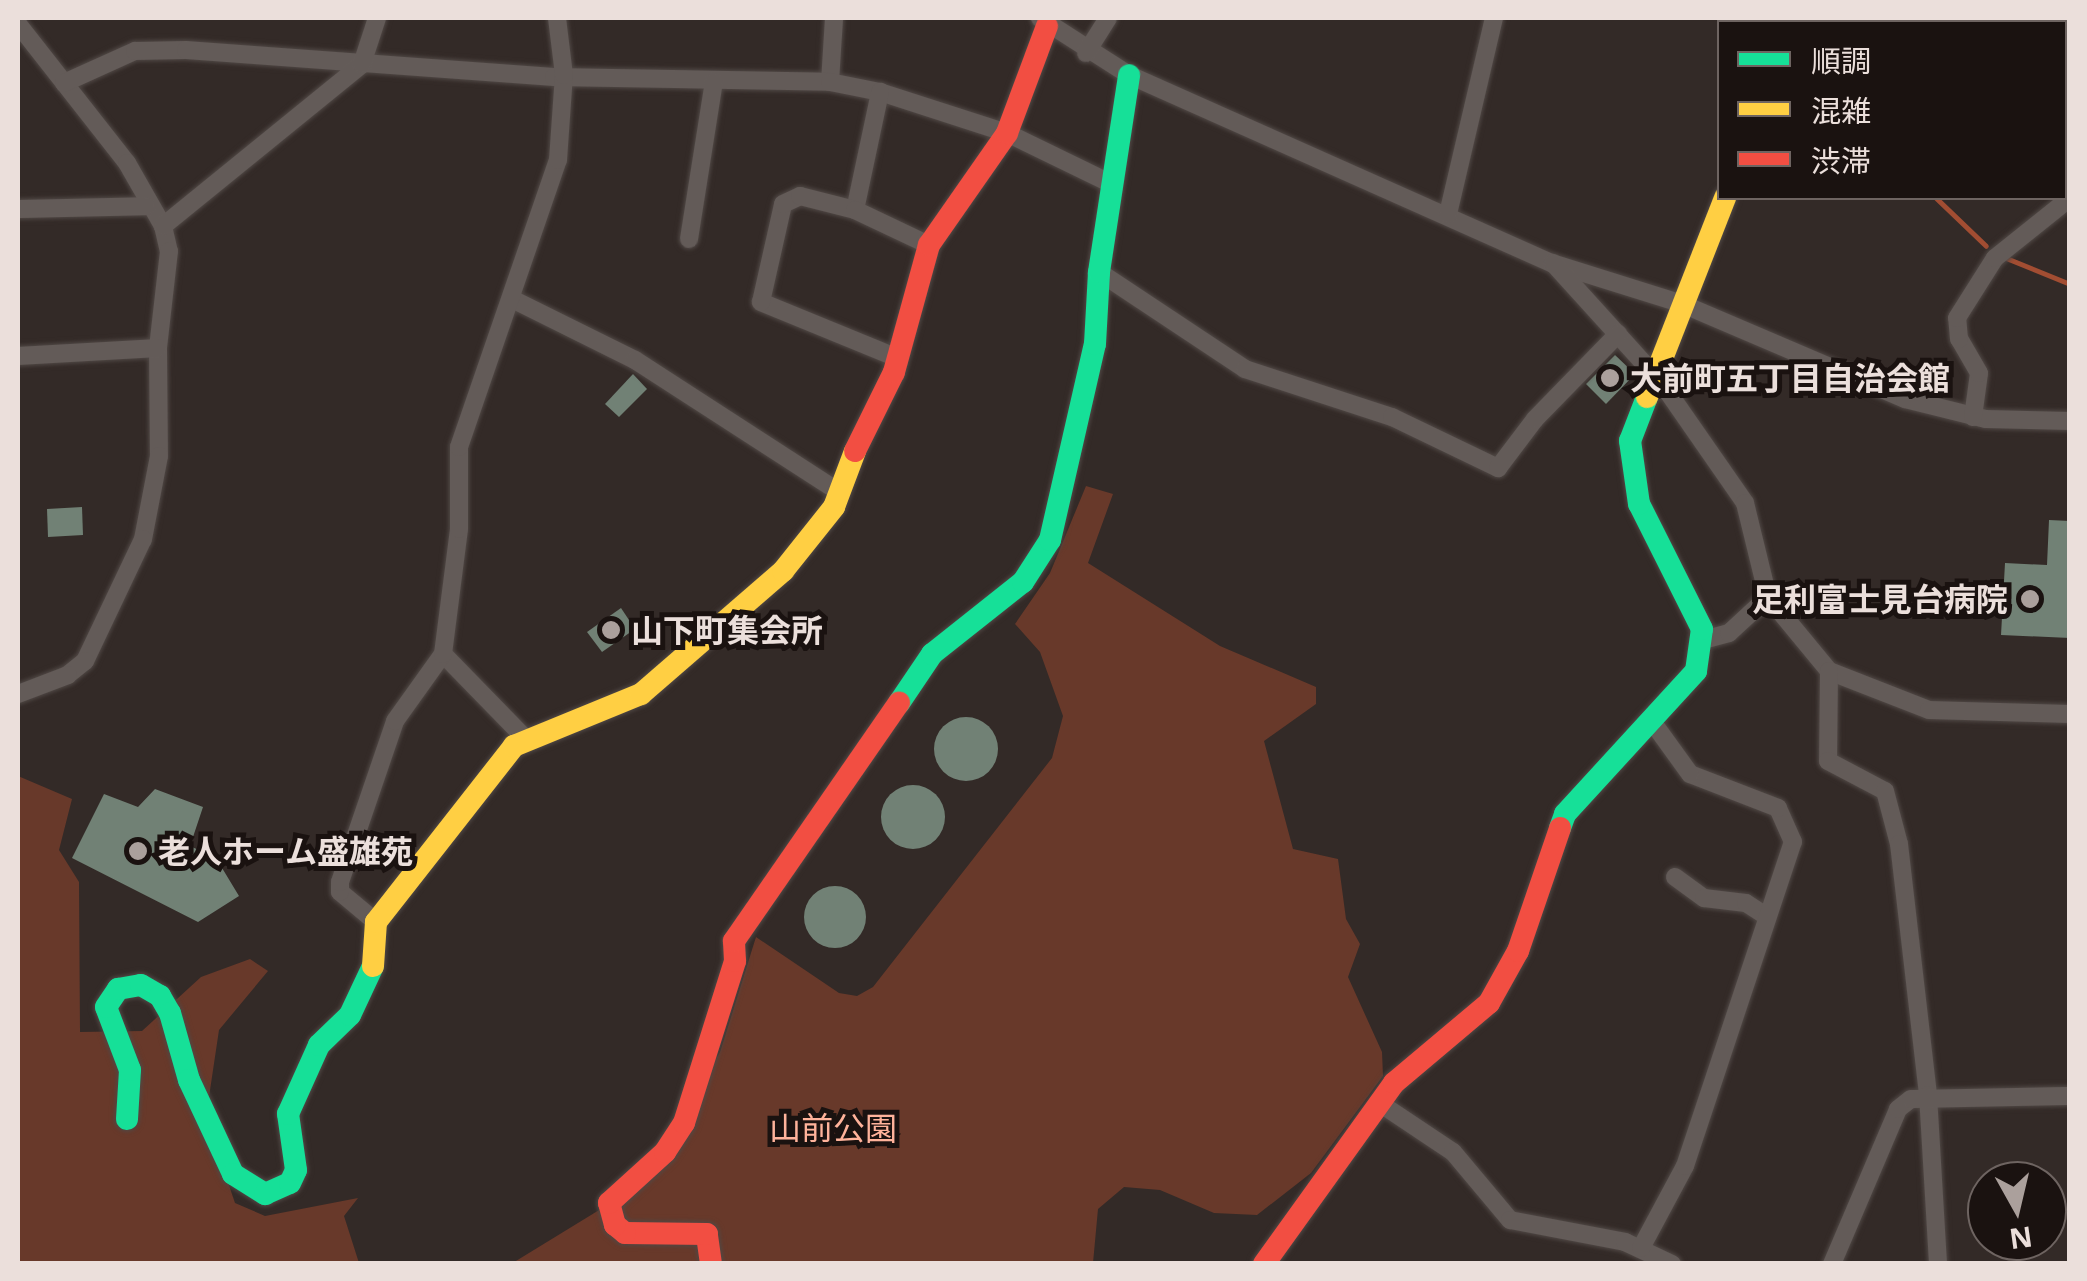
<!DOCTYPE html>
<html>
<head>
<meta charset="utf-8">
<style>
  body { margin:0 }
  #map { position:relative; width:2087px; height:1281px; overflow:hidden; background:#332a27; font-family:"Noto Sans","Noto Sans JP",sans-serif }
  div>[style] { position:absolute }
  .green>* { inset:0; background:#68392a }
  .stream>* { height:5px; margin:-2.5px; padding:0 2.5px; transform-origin:2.5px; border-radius:2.5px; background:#a24d32 }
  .building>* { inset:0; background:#718175 }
  .round { border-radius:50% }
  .roads { filter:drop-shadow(0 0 2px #504845) drop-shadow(0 0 2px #504845) }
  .street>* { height:18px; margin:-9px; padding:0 9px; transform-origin:9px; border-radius:9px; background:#635b58 }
  .fast>* { height:22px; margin:-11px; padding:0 11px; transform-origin:11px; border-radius:11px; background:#16e098 }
  .slow>* { height:22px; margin:-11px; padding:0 11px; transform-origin:11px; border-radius:11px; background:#ffcf43 }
  .jam>* { height:22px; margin:-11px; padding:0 11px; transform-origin:11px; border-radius:11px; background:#f24e42 }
  .dots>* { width:28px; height:28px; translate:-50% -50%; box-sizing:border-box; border:5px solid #1a1210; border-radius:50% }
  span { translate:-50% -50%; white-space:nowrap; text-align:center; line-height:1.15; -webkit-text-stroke:10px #1a1210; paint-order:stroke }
  .poi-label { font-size:32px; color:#ebdfdb; font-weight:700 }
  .left { translate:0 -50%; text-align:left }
  .right { translate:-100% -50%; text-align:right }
  .park-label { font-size:32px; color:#ffb39b }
  .frame { position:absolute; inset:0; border:20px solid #ebdfdb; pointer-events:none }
  .legend { position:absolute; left:1717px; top:20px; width:350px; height:180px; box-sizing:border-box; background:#1a1210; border:2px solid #6e6461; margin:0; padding:12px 18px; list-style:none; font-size:30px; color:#ebdfdb }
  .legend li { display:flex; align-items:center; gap:20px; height:50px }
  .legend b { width:50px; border:2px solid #6e6461 }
  .north { position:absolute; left:1967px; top:1161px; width:100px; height:100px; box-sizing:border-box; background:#1a1210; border:2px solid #6e6461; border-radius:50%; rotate:172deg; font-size:28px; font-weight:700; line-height:40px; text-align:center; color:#ebdfdb }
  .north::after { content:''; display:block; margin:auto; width:35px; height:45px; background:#aba09c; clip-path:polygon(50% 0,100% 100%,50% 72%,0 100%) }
</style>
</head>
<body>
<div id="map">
  <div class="green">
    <div style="clip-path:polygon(1086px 486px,1113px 494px,1088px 563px,1220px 646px,1316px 687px,1316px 704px,1264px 741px,1293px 849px,1338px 859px,1346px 919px,1360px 944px,1348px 977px,1382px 1052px,1383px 1076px,1311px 1173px,1257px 1215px,1214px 1213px,1160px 1190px,1124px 1187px,1098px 1209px,1093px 1263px,511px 1264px,609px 1204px,658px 1158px,720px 1052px,756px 937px,839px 993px,857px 996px,873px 987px,1052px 758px,1063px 716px,1040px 652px,1015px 624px,1050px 573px)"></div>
    <div style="clip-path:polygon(18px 776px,72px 799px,59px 850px,79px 882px,80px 1032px,142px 1031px,201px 977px,250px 959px,268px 971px,219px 1030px,206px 1117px,235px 1203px,265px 1216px,358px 1198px,344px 1216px,359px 1263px,18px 1263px)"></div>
  </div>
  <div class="stream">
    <div style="left:1768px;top:18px;width:11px;rotate:22deg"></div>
    <div style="left:1936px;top:198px;width:69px;rotate:43.8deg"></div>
    <div style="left:2006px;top:258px;width:69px;rotate:22.1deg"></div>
  </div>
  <div class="building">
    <div style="clip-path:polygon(1615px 355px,1635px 374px,1606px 404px,1586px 384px)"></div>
    <div style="clip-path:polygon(633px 374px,647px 389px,619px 417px,605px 404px)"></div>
    <div style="clip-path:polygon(82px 507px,83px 535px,48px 537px,47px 509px)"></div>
    <div style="clip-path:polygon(2049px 520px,2070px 521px,2070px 638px,2001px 635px,2005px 563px,2047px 565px)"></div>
    <div style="clip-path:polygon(621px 608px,635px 629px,602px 652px,587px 632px)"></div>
    <div class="round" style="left:934px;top:717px;width:64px;height:64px"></div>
    <div class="round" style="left:881px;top:785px;width:64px;height:64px"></div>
    <div style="clip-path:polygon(155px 789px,203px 807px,190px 846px,216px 858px,239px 896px,198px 922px,72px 858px,104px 794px,138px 807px)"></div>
    <div class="round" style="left:804px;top:886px;width:62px;height:62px"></div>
  </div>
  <div class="roads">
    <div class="street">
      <div style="left:1040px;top:18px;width:106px;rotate:32.6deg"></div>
      <div style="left:1129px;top:75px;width:463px;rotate:24deg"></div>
      <div style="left:1552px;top:263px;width:134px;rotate:17.4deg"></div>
      <div style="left:1680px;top:303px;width:245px;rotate:23.1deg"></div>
      <div style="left:1905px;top:399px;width:83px;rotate:13.9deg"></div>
      <div style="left:1986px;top:419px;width:84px;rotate:1.4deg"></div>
      <div style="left:2065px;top:18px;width:5px"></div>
      <div style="left:1992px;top:22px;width:27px;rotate:-8deg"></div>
      <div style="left:18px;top:24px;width:177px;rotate:51.9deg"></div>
      <div style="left:127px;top:163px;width:73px;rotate:60.3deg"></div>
      <div style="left:163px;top:226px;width:26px;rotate:77deg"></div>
      <div style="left:169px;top:251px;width:98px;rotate:96.5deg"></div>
      <div style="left:158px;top:348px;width:108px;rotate:89.5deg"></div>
      <div style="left:159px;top:456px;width:85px;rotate:100.9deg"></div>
      <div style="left:143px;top:539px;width:135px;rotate:115.4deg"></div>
      <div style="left:85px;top:661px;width:22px;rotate:141deg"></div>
      <div style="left:68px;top:675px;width:53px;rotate:159.2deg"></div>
      <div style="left:1086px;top:53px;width:41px;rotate:-57.8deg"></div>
      <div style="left:830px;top:82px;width:64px;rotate:-86.4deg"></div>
      <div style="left:64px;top:83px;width:78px;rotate:-24.3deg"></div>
      <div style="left:135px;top:51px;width:51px;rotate:-1.1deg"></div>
      <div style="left:186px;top:50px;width:369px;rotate:4.2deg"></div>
      <div style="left:554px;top:77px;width:276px;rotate:1deg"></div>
      <div style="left:830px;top:82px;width:51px;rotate:11.3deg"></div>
      <div style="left:880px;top:92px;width:133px;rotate:17.9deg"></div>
      <div style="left:1007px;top:133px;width:117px;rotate:25.9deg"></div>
      <div style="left:18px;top:209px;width:128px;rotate:-1.3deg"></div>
      <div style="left:855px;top:210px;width:121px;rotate:-78deg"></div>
      <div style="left:1448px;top:214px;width:201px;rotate:-76.8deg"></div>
      <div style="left:163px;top:226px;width:257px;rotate:-39.1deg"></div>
      <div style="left:362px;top:64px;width:48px;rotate:-71.9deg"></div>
      <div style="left:689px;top:239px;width:159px;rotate:-81deg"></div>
      <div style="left:1553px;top:263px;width:161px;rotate:47.8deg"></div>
      <div style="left:1661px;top:382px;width:147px;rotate:55.2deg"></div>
      <div style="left:1745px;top:503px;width:97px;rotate:76.3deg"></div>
      <div style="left:1768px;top:597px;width:96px;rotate:50.5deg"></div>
      <div style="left:1829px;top:671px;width:107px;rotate:21.3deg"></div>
      <div style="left:1929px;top:710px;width:141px;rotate:1.6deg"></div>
      <div style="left:1099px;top:272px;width:175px;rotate:33.6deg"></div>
      <div style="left:1245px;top:369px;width:155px;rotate:18.1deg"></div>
      <div style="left:1392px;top:417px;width:118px;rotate:25.7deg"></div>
      <div style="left:1498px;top:468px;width:61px;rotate:-52.9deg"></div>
      <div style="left:1535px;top:419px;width:119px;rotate:-45.7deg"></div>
      <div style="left:512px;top:299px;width:137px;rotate:26.4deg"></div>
      <div style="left:635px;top:360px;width:239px;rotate:32.9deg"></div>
      <div style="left:18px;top:356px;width:140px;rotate:-3.3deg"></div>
      <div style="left:895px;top:357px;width:145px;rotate:-157.7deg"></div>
      <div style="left:761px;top:302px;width:100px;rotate:-77.3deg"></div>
      <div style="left:783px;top:204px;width:19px;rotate:-25deg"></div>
      <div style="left:800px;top:196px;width:57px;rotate:14.3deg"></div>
      <div style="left:855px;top:210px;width:82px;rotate:25.3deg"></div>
      <div style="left:1973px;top:417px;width:44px;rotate:-82.2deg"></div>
      <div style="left:1979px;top:373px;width:39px;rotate:-120deg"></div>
      <div style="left:1959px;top:339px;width:21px;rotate:-95deg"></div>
      <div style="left:1957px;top:318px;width:71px;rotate:-57.7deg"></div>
      <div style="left:1995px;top:258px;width:96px;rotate:-38.7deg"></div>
      <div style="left:1703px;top:640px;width:27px;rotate:-15deg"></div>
      <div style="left:1729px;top:633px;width:53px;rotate:-42.7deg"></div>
      <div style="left:443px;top:654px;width:117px;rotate:45.7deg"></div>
      <div style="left:1829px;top:671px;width:90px;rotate:90.6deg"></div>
      <div style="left:1828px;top:761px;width:64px;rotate:27.8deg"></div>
      <div style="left:1885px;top:791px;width:55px;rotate:75.2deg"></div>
      <div style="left:1899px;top:844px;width:253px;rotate:83.4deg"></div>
      <div style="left:1928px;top:1095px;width:169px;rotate:86.6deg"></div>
      <div style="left:1675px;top:877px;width:36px;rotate:36deg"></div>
      <div style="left:1704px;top:898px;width:42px;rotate:6.8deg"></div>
      <div style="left:1746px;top:903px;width:24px;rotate:33deg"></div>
      <div style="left:376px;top:922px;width:47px;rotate:-140.2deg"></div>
      <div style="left:340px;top:892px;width:10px;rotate:-90deg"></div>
      <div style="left:340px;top:882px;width:170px;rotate:-71.1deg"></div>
      <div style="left:395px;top:721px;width:82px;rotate:-54.4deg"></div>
      <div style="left:443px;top:654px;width:126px;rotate:-82.7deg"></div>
      <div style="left:459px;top:529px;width:82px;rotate:-90deg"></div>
      <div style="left:459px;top:447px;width:304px;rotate:-71deg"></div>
      <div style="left:558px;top:160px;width:85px;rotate:-86deg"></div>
      <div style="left:564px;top:75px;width:57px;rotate:-97deg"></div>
      <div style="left:1378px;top:1102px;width:90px;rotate:33.7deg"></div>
      <div style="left:1453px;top:1152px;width:89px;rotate:50deg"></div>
      <div style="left:1510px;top:1220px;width:117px;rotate:10.8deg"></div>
      <div style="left:1625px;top:1242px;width:52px;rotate:25.1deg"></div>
      <div style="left:1641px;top:1248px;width:93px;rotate:-61.8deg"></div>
      <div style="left:1685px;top:1166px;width:342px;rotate:-71.6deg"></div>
      <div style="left:1793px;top:842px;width:37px;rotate:-114deg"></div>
      <div style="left:1778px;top:808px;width:94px;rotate:-158.9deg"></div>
      <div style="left:1690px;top:774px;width:62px;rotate:-125.8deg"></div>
      <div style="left:1832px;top:1264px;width:168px;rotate:-66.9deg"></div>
      <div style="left:1898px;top:1109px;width:16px;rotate:-38deg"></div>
      <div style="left:1911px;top:1099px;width:159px;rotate:-1.1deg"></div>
    </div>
    <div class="fast">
      <div style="left:899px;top:703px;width:59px;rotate:-56deg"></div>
      <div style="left:932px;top:654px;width:116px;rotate:-38.4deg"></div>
      <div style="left:1023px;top:582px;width:50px;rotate:-57.3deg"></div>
      <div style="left:1050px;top:540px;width:201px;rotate:-77.1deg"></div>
      <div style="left:1095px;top:344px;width:72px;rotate:-86.8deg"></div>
      <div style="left:1099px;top:272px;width:199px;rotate:-81.3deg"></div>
      <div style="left:1560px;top:828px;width:15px;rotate:-70deg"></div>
      <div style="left:1565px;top:814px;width:194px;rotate:-47.5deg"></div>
      <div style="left:1696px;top:671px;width:42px;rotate:-81.9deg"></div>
      <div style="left:1702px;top:629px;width:140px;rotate:-116.7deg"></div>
      <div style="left:1639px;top:504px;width:64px;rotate:-98.1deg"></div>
      <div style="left:1630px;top:441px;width:47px;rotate:-68.9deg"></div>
      <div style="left:127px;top:1119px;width:49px;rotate:-86.5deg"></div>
      <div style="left:130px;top:1070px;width:67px;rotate:-110.9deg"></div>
      <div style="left:106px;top:1007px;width:22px;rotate:-56deg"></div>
      <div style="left:118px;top:989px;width:23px;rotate:-10deg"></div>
      <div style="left:141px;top:985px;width:22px;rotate:30deg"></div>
      <div style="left:160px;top:996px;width:20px;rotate:60deg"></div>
      <div style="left:170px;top:1013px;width:70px;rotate:74.2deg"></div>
      <div style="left:189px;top:1080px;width:104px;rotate:64.9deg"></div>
      <div style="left:233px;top:1174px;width:38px;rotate:32deg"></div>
      <div style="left:265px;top:1194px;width:27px;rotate:-24deg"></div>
      <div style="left:290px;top:1183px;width:14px;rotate:-65deg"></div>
      <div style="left:296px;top:1170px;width:57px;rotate:-98.1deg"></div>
      <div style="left:288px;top:1114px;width:76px;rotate:-65.8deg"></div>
      <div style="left:319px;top:1045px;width:43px;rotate:-44.1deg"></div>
      <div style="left:350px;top:1015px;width:54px;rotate:-64.9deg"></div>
    </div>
    <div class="slow">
      <div style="left:1793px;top:22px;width:4px;rotate:-63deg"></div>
      <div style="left:1647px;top:397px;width:214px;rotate:-68.6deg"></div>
      <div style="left:373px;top:966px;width:44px;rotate:-86.1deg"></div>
      <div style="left:376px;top:922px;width:224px;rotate:-51.9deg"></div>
      <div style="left:514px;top:746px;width:137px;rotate:-22.3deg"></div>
      <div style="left:641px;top:694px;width:188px;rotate:-40.9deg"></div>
      <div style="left:783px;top:571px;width:82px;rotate:-51.4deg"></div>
      <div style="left:834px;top:507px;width:60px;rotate:-69.4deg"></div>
    </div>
    <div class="jam">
      <div style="left:855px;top:451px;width:88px;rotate:-63.7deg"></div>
      <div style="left:894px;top:372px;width:132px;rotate:-74.6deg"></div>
      <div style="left:929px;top:245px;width:136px;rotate:-55.1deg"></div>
      <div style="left:1007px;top:133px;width:114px;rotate:-69.5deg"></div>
      <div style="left:711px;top:1264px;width:30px;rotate:-98deg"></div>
      <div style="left:707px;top:1234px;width:82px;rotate:-179.3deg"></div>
      <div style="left:625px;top:1233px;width:13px;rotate:-141deg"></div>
      <div style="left:615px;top:1225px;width:23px;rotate:-105deg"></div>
      <div style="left:609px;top:1203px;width:76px;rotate:-42.3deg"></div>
      <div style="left:665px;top:1152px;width:35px;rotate:-57deg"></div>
      <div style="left:684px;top:1123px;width:170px;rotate:-72.5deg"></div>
      <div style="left:735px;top:961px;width:20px;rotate:-93deg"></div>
      <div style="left:734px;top:941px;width:290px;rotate:-55.3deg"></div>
      <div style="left:1264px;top:1264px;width:223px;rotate:-54.3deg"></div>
      <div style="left:1394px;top:1083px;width:124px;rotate:-40.1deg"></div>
      <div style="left:1489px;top:1003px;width:60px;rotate:-60.9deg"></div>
      <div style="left:1518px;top:951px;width:130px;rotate:-71.1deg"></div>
    </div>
  </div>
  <div class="dots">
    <div style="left:1610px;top:378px;background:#aba09c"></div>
    <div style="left:2030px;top:599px;background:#aba09c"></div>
    <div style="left:611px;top:630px;background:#aba09c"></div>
    <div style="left:138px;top:851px;background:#aba09c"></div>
  </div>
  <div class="poi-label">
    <span class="left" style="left:1630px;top:378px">大前町五丁目自治会館</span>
    <span class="right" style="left:2008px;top:599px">足利富士見台病院</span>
    <span class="left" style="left:631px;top:630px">山下町集会所</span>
    <span class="left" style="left:158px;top:851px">老人ホーム盛雄苑</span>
  </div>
  <div class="park-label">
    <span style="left:833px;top:1128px">山前公園</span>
  </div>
  <div class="frame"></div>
  <ul class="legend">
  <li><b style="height:12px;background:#16e098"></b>順調</li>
  <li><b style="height:12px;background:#ffcf43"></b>混雑</li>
  <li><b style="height:12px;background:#f24e42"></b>渋滞</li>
  </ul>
  <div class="north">N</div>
</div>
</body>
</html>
